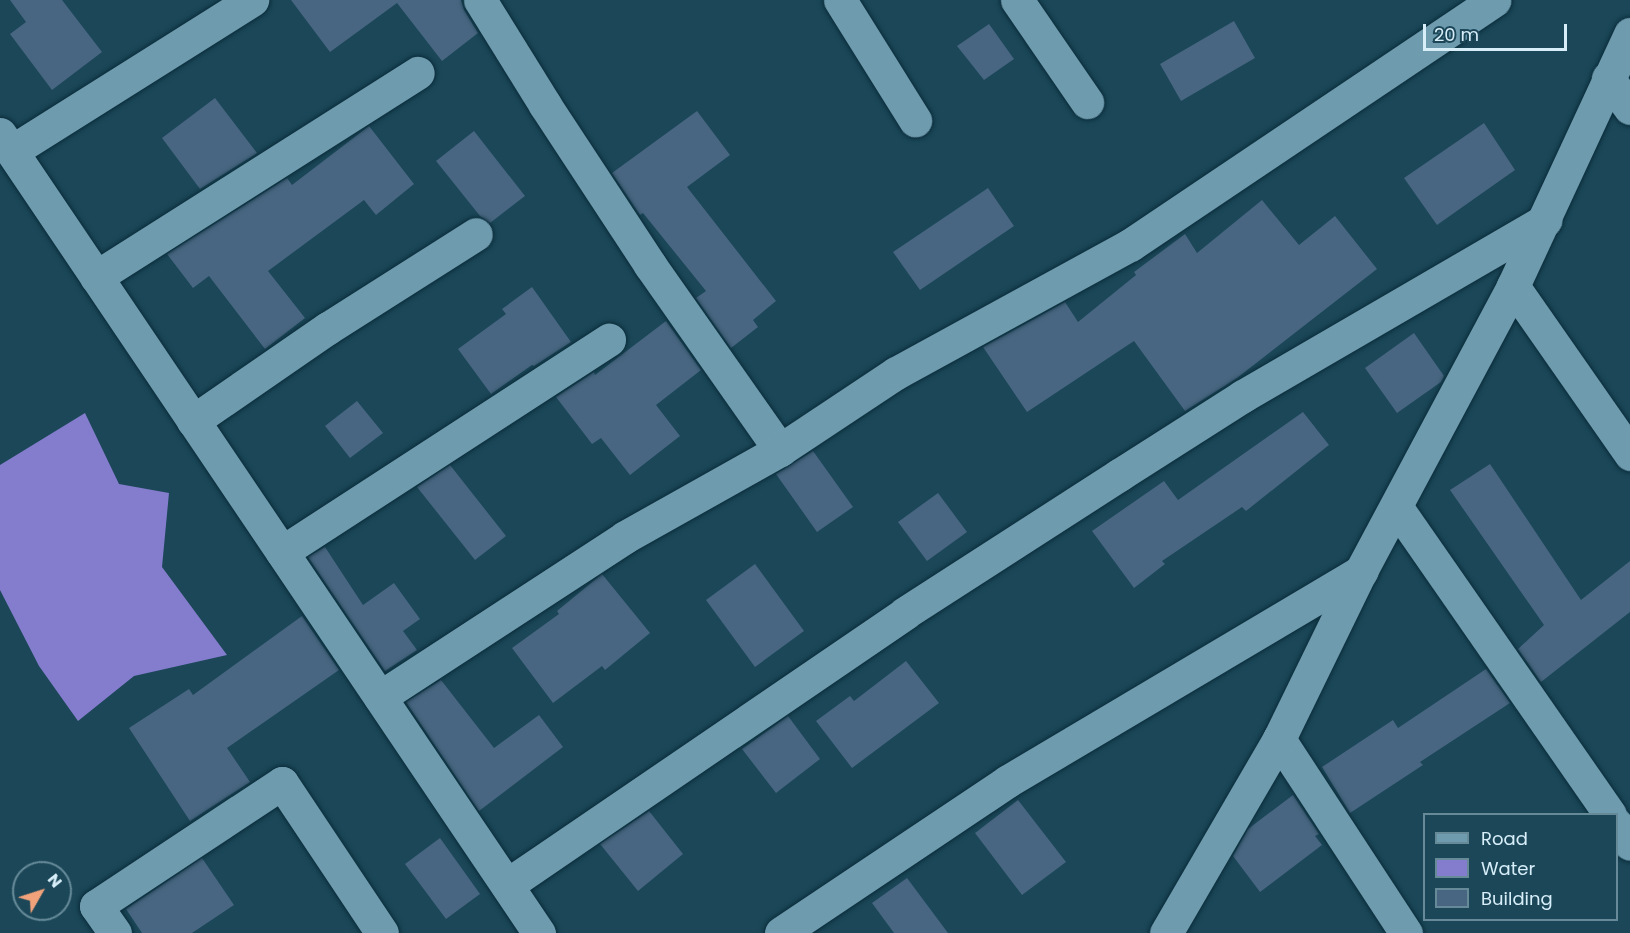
<!DOCTYPE html>
<html>
<head>
<meta charset="utf-8">
<style>
  body { margin:0 }
  #map { position:relative; width:1630px; height:933px; overflow:hidden; background:#1b4758; font-family:Poppins,sans-serif }
  div>[style] { position:absolute }
  .water>* { inset:0; background:#847ccd }
  .building>* { inset:0; background:#486681 }
  .roads { filter:drop-shadow(0 0 2px #0a2c39) drop-shadow(0 0 2px #0a2c39) }
  .minor>* { height:33px; margin:-16.5px; padding:0 16.5px; transform-origin:16.5px; border-radius:16.5px; background:#6f9baf }
  span { translate:-50% -50%; white-space:nowrap; text-align:center; line-height:1.15; -webkit-text-stroke:5px #1b4758; paint-order:stroke }
  .legend { position:absolute; left:1423px; top:813px; width:195px; height:108px; box-sizing:border-box; background:#1b4758; border:2px solid #668a98; margin:0; padding:8px 10px; list-style:none; font-size:18px; color:#d7eef9 }
  .legend li { display:flex; align-items:center; gap:12px; height:30px }
  .legend b { width:30px; border:2px solid #668a98 }
  .north { position:absolute; left:12px; top:861px; width:60px; height:60px; box-sizing:border-box; background:#1b4758; border:2px solid #668a98; border-radius:50%; rotate:51deg; font-size:16px; font-weight:700; line-height:24px; text-align:center; color:#d7eef9 }
  .north::after { content:''; display:block; margin:auto; width:21px; height:27px; background:#f1a27b; clip-path:polygon(50% 0,100% 100%,50% 72%,0 100%) }
  .scale { position:absolute; left:1423px; top:24px; width:144px; height:27px; box-sizing:border-box; border:3px solid #d7eef9; border-top:0; padding-left:8px; font-size:18px; line-height:21px; white-space:nowrap; color:#d7eef9; -webkit-text-stroke:4px #1b4758; paint-order:stroke }
</style>
</head>
<body>
<div id="map">
  <div class="water">
    <div style="clip-path:polygon(85px 413px,119px 484px,169px 493px,162px 567px,227px 655px,134px 676px,78px 721px,39px 666px,0 590px,0 465px)"></div>
  </div>
  <div class="building">
    <div style="clip-path:polygon(10px 0,62px 0,102px 52px,52px 90px,10px 34px,26px 22px)"></div>
    <div style="clip-path:polygon(291px 0,461px 0,464px 10px,478px 33px,442px 61px,397px 3px,330px 52px)"></div>
    <div style="clip-path:polygon(1234px 21px,1255px 58px,1181px 101px,1160px 64px)"></div>
    <div style="clip-path:polygon(989px 24px,1014px 59px,984px 80px,957px 46px)"></div>
    <div style="clip-path:polygon(215px 98px,257px 153px,200px 189px,162px 138px)"></div>
    <div style="clip-path:polygon(697px 111px,730px 155px,687px 187px,776px 301px,753px 320px,758px 327px,731px 348px,696px 298px,706px 291px,643px 213px,640px 215px,612px 173px)"></div>
    <div style="clip-path:polygon(1484px 123px,1515px 170px,1437px 225px,1404px 178px)"></div>
    <div style="clip-path:polygon(369px 126px,414px 184px,376px 215px,364px 200px,268px 271px,305px 318px,265px 349px,209px 276px,193px 288px,167px 254px,287px 178px,292px 185px)"></div>
    <div style="clip-path:polygon(474px 131px,525px 196px,490px 223px,480px 216px,436px 161px)"></div>
    <div style="clip-path:polygon(988px 188px,1014px 226px,920px 290px,893px 252px)"></div>
    <div style="clip-path:polygon(1262px 200px,1299px 245px,1335px 216px,1377px 269px,1237px 378px,1185px 411px,1134px 341px,1027px 412px,983px 347px,1065px 302px,1078px 322px,1136px 275px,1134px 272px,1185px 234px,1197px 253px)"></div>
    <div style="clip-path:polygon(532px 287px,571px 342px,534px 366px,532px 365px,491px 394px,458px 349px,506px 314px,502px 309px)"></div>
    <div style="clip-path:polygon(666px 321px,701px 370px,656px 405px,680px 436px,630px 475px,601px 438px,592px 444px,556px 397px,594px 372px,595px 375px)"></div>
    <div style="clip-path:polygon(1414px 333px,1444px 376px,1441px 382px,1397px 413px,1365px 368px)"></div>
    <div style="clip-path:polygon(357px 401px,383px 433px,350px 458px,325px 426px)"></div>
    <div style="clip-path:polygon(1303px 412px,1329px 445px,1246px 511px,1242px 507px,1162px 561px,1165px 564px,1134px 588px,1092px 531px,1164px 481px,1178px 500px)"></div>
    <div style="clip-path:polygon(813px 451px,853px 507px,817px 532px,776px 474px)"></div>
    <div style="clip-path:polygon(1490px 464px,1581px 600px,1630px 561px,1630px 612px,1541px 682px,1518px 649px,1544px 625px,1450px 490px)"></div>
    <div style="clip-path:polygon(450px 465px,506px 536px,475px 560px,417px 487px)"></div>
    <div style="clip-path:polygon(938px 493px,967px 532px,927px 561px,898px 522px)"></div>
    <div style="clip-path:polygon(325px 547px,363px 605px,394px 583px,420px 619px,403px 631px,417px 650px,385px 671px,308px 557px)"></div>
    <div style="clip-path:polygon(755px 564px,804px 631px,755px 667px,706px 600px)"></div>
    <div style="clip-path:polygon(602px 574px,650px 633px,605px 670px,602px 666px,553px 703px,512px 648px,559px 614px,557px 611px)"></div>
    <div style="clip-path:polygon(302px 616px,339px 670px,227px 748px,250px 782px,190px 821px,129px 728px,189px 689px,193px 695px)"></div>
    <div style="clip-path:polygon(906px 661px,939px 703px,852px 768px,816px 721px,850px 696px,854px 701px)"></div>
    <div style="clip-path:polygon(1486px 669px,1510px 703px,1420px 762px,1423px 765px,1350px 813px,1322px 767px,1393px 720px,1398px 728px)"></div>
    <div style="clip-path:polygon(441px 680px,494px 748px,539px 715px,563px 747px,479px 811px,406px 702px)"></div>
    <div style="clip-path:polygon(788px 716px,820px 759px,776px 793px,742px 749px)"></div>
    <div style="clip-path:polygon(1293px 795px,1319px 834px,1315px 836px,1322px 845px,1260px 892px,1233px 856px,1248px 829px)"></div>
    <div style="clip-path:polygon(1018px 800px,1066px 862px,1022px 895px,975px 833px)"></div>
    <div style="clip-path:polygon(649px 811px,683px 854px,638px 891px,600px 844px)"></div>
    <div style="clip-path:polygon(440px 838px,480px 894px,446px 919px,405px 864px)"></div>
    <div style="clip-path:polygon(202px 858px,234px 905px,192px 933px,142px 933px,126px 909px)"></div>
    <div style="clip-path:polygon(907px 878px,948px 933px,894px 933px,872px 903px)"></div>
  </div>
  <div class="roads">
    <div class="minor">
      <div style="left:480px;top:0;width:123px;rotate:58.2deg"></div>
      <div style="left:545px;top:105px;width:191px;rotate:56.7deg"></div>
      <div style="left:650px;top:265px;width:226px;rotate:54.9deg"></div>
      <div style="left:840px;top:0;width:142px;rotate:58deg"></div>
      <div style="left:1017px;top:0;width:124px;rotate:55.5deg"></div>
      <div style="left:1608px;top:78px;width:37px;rotate:54deg"></div>
      <div style="left:0;top:134px;width:964px;rotate:56deg"></div>
      <div style="left:12px;top:151px;width:284px;rotate:-32.2deg"></div>
      <div style="left:96px;top:277px;width:381px;rotate:-32.4deg"></div>
      <div style="left:1513px;top:286px;width:205px;rotate:55.1deg"></div>
      <div style="left:193px;top:421px;width:164px;rotate:-34.6deg"></div>
      <div style="left:328px;top:328px;width:175px;rotate:-32.4deg"></div>
      <div style="left:1397px;top:508px;width:373px;rotate:55.2deg"></div>
      <div style="left:282px;top:552px;width:390px;rotate:-33deg"></div>
      <div style="left:380px;top:697px;width:293px;rotate:-33.1deg"></div>
      <div style="left:625px;top:537px;width:178px;rotate:-29.3deg"></div>
      <div style="left:780px;top:450px;width:139px;rotate:-33.6deg"></div>
      <div style="left:896px;top:373px;width:267px;rotate:-28.7deg"></div>
      <div style="left:1130px;top:245px;width:439px;rotate:-33.9deg"></div>
      <div style="left:1279px;top:739px;width:232px;rotate:56.8deg"></div>
      <div style="left:1616px;top:824px;width:24px;rotate:55deg"></div>
      <div style="left:507px;top:885px;width:482px;rotate:-34.3deg"></div>
      <div style="left:905px;top:613px;width:255px;rotate:-32.8deg"></div>
      <div style="left:1119px;top:475px;width:147px;rotate:-32.5deg"></div>
      <div style="left:1243px;top:396px;width:350px;rotate:-30.2deg"></div>
      <div style="left:115px;top:933px;width:33px;rotate:-125deg"></div>
      <div style="left:96px;top:906px;width:223px;rotate:-33.5deg"></div>
      <div style="left:282px;top:783px;width:180px;rotate:56.3deg"></div>
      <div style="left:781px;top:933px;width:273px;rotate:-33.8deg"></div>
      <div style="left:1008px;top:781px;width:411px;rotate:-30.7deg"></div>
      <div style="left:1166px;top:933px;width:225px;rotate:-59.8deg"></div>
      <div style="left:1279px;top:739px;width:187px;rotate:-64deg"></div>
      <div style="left:1361px;top:571px;width:323px;rotate:-61.9deg"></div>
      <div style="left:1513px;top:286px;width:278px;rotate:-65.1deg"></div>
    </div>
  </div>
  <ul class="legend">
  <li><b style="height:8px;background:#6f9baf"></b>Road</li>
  <li><b style="height:16px;background:#847ccd"></b>Water</li>
  <li><b style="height:16px;background:#486681"></b>Building</li>
  </ul>
  <div class="north">N</div>
  <div class="scale">20 m</div>
</div>
</body>
</html>
